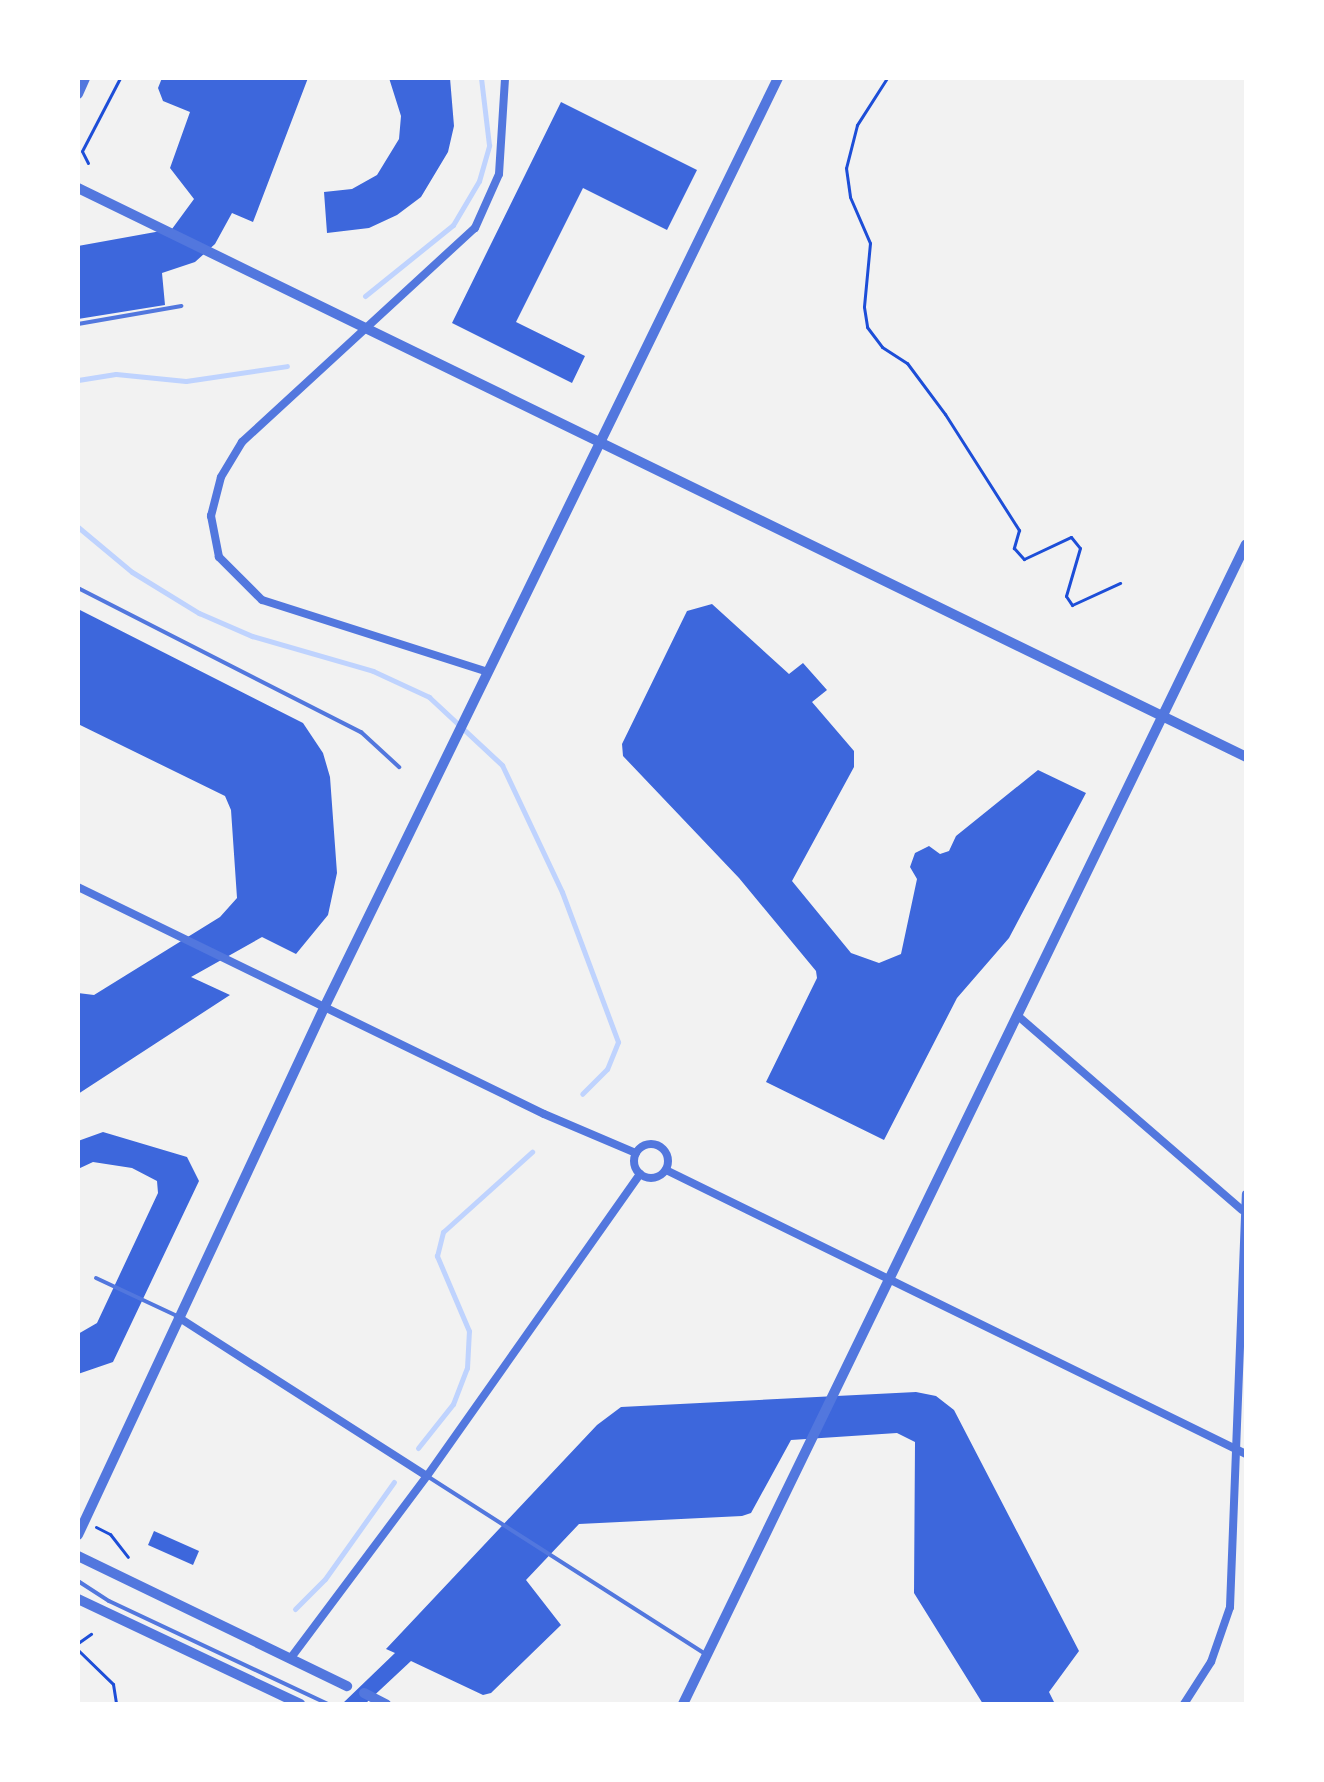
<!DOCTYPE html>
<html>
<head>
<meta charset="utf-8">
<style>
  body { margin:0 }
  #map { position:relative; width:1324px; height:1782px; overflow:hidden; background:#f2f2f2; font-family:Rubik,sans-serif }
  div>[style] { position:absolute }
  .stream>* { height:5px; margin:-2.5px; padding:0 2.5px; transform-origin:2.5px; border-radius:2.5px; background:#bfd3fe }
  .building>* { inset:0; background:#3d67dc }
  .path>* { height:3px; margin:-1.5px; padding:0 1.5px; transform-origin:1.5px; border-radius:1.5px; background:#1d4ed8 }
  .service>* { height:4px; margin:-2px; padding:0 2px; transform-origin:2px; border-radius:2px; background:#5277de }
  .minor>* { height:8px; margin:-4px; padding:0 4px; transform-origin:4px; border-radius:4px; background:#5277de }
  .minor>.ring { margin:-4px; padding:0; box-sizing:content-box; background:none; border:8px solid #5277de; border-radius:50% }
  .tertiary>* { height:10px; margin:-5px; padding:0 5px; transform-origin:5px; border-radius:5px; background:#5277de }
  span { translate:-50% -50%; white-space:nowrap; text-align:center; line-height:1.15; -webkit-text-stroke:6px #fff; paint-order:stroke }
  .frame { position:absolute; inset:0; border:80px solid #fff; pointer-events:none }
</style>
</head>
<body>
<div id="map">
  <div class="stream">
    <div style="left:365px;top:296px;width:113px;rotate:-38.9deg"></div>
    <div style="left:453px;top:225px;width:51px;rotate:-59.4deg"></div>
    <div style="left:479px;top:181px;width:37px;rotate:-74deg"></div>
    <div style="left:489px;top:145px;width:67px;rotate:-96.8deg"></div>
    <div style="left:78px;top:380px;width:38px;rotate:-9deg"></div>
    <div style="left:116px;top:374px;width:70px;rotate:5.7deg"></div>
    <div style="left:186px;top:381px;width:102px;rotate:-8.4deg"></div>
    <div style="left:78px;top:527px;width:70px;rotate:39.8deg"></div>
    <div style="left:132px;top:572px;width:79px;rotate:31.5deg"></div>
    <div style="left:199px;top:613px;width:58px;rotate:23.5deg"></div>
    <div style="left:252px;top:636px;width:126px;rotate:16.1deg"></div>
    <div style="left:373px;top:671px;width:62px;rotate:24.9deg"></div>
    <div style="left:429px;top:697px;width:100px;rotate:43deg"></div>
    <div style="left:502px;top:765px;width:140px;rotate:64.7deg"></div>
    <div style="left:562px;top:892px;width:160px;rotate:69.5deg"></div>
    <div style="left:618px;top:1042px;width:29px;rotate:112deg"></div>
    <div style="left:607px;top:1069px;width:35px;rotate:135deg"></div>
    <div style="left:418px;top:1448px;width:56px;rotate:-51.5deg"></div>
    <div style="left:453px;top:1404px;width:39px;rotate:-69deg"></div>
    <div style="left:467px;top:1368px;width:37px;rotate:-87deg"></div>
    <div style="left:469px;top:1331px;width:82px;rotate:-113.1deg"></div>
    <div style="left:437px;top:1256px;width:25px;rotate:-76deg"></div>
    <div style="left:443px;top:1232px;width:120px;rotate:-42deg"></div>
    <div style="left:295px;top:1609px;width:42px;rotate:-45deg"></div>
    <div style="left:325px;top:1579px;width:119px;rotate:-54.6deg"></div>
  </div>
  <div class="building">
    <div style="clip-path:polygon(162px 78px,308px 78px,253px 222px,232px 213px,215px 244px,195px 262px,162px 273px,165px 305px,78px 319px,78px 246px,172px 229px,194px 199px,170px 168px,190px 112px,163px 101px,158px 88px)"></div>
    <div style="clip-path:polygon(389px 78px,450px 78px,454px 126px,448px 152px,421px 197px,397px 215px,369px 228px,327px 233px,324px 192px,352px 189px,377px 175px,399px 139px,401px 116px)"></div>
    <div style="clip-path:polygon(561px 102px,697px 170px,667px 230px,583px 188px,516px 322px,585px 356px,572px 383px,452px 323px)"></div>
    <div style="clip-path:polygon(712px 604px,789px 674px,803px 663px,827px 690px,812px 702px,854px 751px,854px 767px,792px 881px,851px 953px,879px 963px,901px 954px,917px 879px,910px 867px,915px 853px,929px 846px,940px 854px,949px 851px,956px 836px,1038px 770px,1086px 793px,1009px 938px,957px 998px,884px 1140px,766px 1082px,817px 978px,816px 971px,739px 878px,623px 756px,622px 744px,687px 611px)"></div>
    <div style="clip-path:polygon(78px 609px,303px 723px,323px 753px,330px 777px,337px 873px,328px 915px,296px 954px,262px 937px,191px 977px,230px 995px,78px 1094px,78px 993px,94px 995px,220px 917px,237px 898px,231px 810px,225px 796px,78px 724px)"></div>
    <div style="clip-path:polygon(103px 1132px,187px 1157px,199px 1181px,113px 1362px,78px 1374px,78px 1334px,97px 1323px,158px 1193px,157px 1181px,132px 1168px,93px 1162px,78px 1169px,78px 1141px)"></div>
    <div style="clip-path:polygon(916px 1392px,936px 1396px,954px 1410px,1079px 1651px,1049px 1692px,1055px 1704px,983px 1704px,914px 1593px,915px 1442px,897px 1433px,791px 1440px,751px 1513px,742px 1516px,579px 1524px,526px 1580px,561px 1625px,491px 1693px,483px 1695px,411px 1661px,365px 1704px,342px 1704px,395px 1653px,386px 1649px,597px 1425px,621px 1407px)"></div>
    <div style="clip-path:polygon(154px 1531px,199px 1551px,193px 1565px,148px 1545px)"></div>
  </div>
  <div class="path">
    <div style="left:887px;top:78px;width:56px;rotate:122.6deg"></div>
    <div style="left:857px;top:125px;width:44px;rotate:104.3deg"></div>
    <div style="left:846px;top:168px;width:29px;rotate:82deg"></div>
    <div style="left:850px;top:197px;width:50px;rotate:66.5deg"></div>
    <div style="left:870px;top:243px;width:64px;rotate:95.4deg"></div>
    <div style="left:864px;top:307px;width:20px;rotate:81deg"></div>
    <div style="left:867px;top:327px;width:25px;rotate:53deg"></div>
    <div style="left:882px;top:347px;width:30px;rotate:33deg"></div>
    <div style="left:907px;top:363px;width:64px;rotate:53.3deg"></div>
    <div style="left:945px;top:414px;width:138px;rotate:57.5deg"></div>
    <div style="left:1019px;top:530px;width:19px;rotate:106deg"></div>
    <div style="left:1014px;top:548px;width:15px;rotate:48deg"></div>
    <div style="left:1024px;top:559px;width:52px;rotate:-25.1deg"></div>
    <div style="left:1071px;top:537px;width:14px;rotate:51deg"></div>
    <div style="left:1080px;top:548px;width:50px;rotate:106.3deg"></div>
    <div style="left:1066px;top:596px;width:11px;rotate:56deg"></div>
    <div style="left:1072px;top:605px;width:53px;rotate:-24.6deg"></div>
    <div style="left:88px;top:163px;width:13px;rotate:-117deg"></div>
    <div style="left:82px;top:151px;width:82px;rotate:-62.5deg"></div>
    <div style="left:96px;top:1527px;width:16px;rotate:27deg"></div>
    <div style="left:110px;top:1534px;width:29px;rotate:52deg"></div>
    <div style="left:78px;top:1643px;width:16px;rotate:-35deg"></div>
    <div style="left:78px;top:1650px;width:49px;rotate:44.2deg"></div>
    <div style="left:113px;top:1684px;width:20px;rotate:81deg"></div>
  </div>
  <div class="service">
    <div style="left:78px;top:324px;width:105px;rotate:-9.9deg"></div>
    <div style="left:78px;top:588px;width:318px;rotate:27deg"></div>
    <div style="left:361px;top:732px;width:52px;rotate:42.6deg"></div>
    <div style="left:96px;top:1278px;width:89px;rotate:25.1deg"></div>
    <div style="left:427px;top:1476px;width:330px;rotate:32.6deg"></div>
    <div style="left:78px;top:1581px;width:37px;rotate:33deg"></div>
    <div style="left:109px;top:1601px;width:242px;rotate:25.2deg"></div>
  </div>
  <div class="minor">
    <div style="left:488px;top:672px;width:237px;rotate:-162.3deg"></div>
    <div style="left:262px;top:600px;width:61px;rotate:-135deg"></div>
    <div style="left:219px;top:557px;width:42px;rotate:-101deg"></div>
    <div style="left:211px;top:516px;width:40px;rotate:-75.6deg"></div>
    <div style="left:221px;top:477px;width:41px;rotate:-59deg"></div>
    <div style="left:242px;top:442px;width:316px;rotate:-42.6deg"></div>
    <div style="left:475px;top:228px;width:59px;rotate:-66deg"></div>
    <div style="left:499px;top:174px;width:96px;rotate:-86.4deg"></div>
    <div style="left:78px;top:887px;width:518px;rotate:25.97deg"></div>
    <div style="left:544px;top:1114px;width:100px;rotate:23deg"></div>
    <div style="left:1018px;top:1016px;width:296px;rotate:40.9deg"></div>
    <div class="ring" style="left:634px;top:1144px;width:26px;height:26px"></div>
    <div style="left:666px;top:1170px;width:646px;rotate:26.09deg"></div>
    <div style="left:178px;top:1317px;width:295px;rotate:32.6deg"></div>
    <div style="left:290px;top:1659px;width:229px;rotate:-53.2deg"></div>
    <div style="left:427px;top:1476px;width:370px;rotate:-54.8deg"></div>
    <div style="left:1184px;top:1704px;width:50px;rotate:-57.3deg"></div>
    <div style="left:1211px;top:1662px;width:58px;rotate:-70.9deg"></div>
    <div style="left:1230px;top:1607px;width:413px;rotate:-87.8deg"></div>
  </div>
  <div class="tertiary">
    <div style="left:78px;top:94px;width:17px;rotate:-66deg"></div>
    <div style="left:78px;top:188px;width:1299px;rotate:25.97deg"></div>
    <div style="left:78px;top:1535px;width:582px;rotate:-64.98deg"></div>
    <div style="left:324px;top:1008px;width:1035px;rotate:-63.98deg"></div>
    <div style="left:78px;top:1556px;width:299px;rotate:25.8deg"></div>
    <div style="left:78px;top:1599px;width:246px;rotate:25.3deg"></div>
    <div style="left:364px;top:1693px;width:25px;rotate:27deg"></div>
    <div style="left:683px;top:1704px;width:1289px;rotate:-64.11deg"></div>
  </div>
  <div class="frame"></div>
</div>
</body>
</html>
